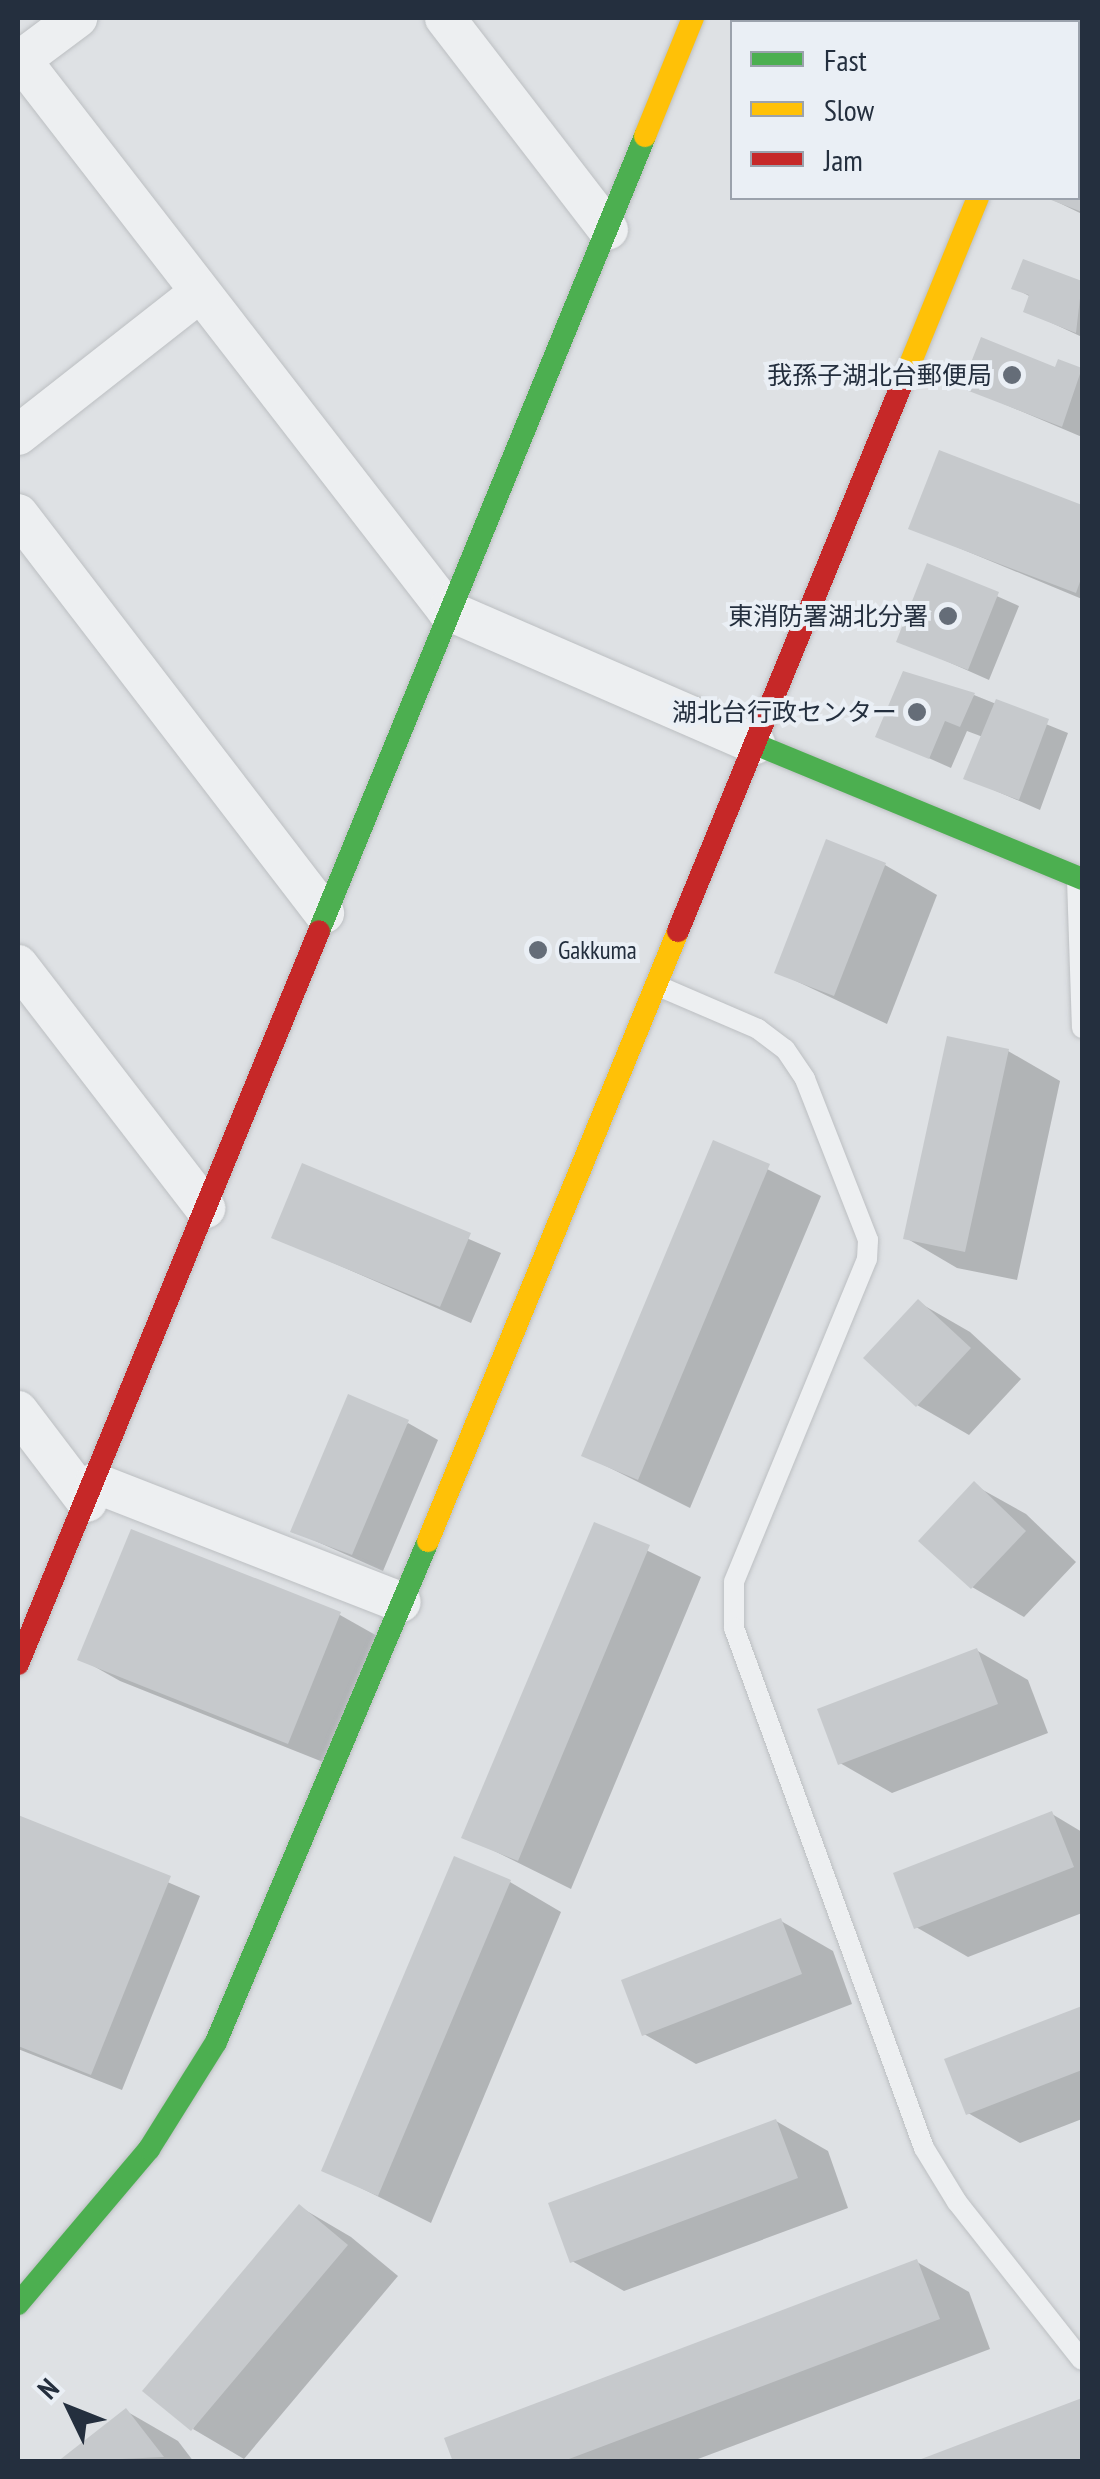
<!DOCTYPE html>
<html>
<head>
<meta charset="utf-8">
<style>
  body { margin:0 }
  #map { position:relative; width:1100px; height:2479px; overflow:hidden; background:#dee1e4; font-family:"PT Sans Narrow","Noto Sans JP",sans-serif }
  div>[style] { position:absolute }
  .shadow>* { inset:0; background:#0003 }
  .building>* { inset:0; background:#c6c9cc }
  .roads { filter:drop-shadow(0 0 2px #bcbfc2) drop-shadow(0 0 2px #bcbfc2) }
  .lane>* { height:20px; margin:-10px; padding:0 10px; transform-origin:10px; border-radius:10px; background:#edeff1 }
  .street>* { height:40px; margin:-20px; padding:0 20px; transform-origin:20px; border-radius:20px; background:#edeff1 }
  .fast>* { height:22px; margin:-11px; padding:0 11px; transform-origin:11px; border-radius:11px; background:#4caf50 }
  .slow>* { height:22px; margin:-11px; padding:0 11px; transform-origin:11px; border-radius:11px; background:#ffc107 }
  .jam>* { height:22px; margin:-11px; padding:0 11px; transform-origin:11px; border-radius:11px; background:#c62828 }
  .dots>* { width:28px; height:28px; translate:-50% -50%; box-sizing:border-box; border:5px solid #eaeff5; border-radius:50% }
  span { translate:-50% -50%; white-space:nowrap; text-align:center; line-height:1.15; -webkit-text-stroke:8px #eaeff5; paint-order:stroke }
  .poi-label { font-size:25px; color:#242f3e }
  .right { translate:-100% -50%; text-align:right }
  .left { translate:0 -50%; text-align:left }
  .frame { position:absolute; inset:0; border:20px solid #242f3e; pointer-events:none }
  .legend { position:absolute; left:730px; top:20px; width:350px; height:180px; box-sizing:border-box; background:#eaeff5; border:2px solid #9ba2ac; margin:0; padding:12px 18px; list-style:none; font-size:30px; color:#242f3e }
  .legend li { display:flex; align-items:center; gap:20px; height:50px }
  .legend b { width:50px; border:2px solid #9ba2ac }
  .north { position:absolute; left:20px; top:2359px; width:100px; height:100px; -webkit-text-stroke:8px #eaeff5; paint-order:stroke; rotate:313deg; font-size:28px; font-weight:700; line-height:40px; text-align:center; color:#242f3e }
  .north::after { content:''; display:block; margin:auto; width:35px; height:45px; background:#242f3e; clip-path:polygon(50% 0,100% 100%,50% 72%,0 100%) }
</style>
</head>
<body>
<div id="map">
  <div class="shadow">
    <div style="clip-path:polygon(1082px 99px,1082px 138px,1078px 136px)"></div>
    <div style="clip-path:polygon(1078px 151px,1082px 153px,1082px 214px,1049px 198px,1078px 198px)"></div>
    <div style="clip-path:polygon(1025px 262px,1082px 284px,1082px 337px,1026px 311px,1031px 297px,1014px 288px)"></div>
    <div style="clip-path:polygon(1059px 362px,1082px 371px,1082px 437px,964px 387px,1056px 370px)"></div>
    <div style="clip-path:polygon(940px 453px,1082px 507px,1082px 599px,911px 528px)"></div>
    <div style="clip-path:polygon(929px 566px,1019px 606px,989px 680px,899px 640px)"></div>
    <div style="clip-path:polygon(974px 695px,1068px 733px,1040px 810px,966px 778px,983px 737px,967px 731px,951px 768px,879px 736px)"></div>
    <div style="clip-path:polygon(885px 865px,937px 895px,887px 1024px,777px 972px)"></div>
    <div style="clip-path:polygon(1008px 1051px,1060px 1081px,1017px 1280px,957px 1268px,906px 1238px)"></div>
    <div style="clip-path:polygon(715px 1143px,821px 1196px,690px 1508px,584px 1455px)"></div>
    <div style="clip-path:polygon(303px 1167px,501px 1253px,471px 1323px,274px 1237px)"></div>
    <div style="clip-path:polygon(918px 1302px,970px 1332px,1021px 1379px,969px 1435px,917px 1405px)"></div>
    <div style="clip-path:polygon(408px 1423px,438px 1440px,383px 1571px,293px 1531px)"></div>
    <div style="clip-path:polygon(974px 1485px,1026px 1514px,1076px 1562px,1024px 1617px,972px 1587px)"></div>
    <div style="clip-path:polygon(595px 1525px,701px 1577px,571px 1889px,464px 1836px)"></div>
    <div style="clip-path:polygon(340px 1615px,379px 1637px,328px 1764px,120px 1681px,81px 1659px)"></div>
    <div style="clip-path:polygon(976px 1650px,1028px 1680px,1048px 1733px,892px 1793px,840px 1763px)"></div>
    <div style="clip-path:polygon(1052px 1814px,1082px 1832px,1082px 1913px,968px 1957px,916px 1927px)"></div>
    <div style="clip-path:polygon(18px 1818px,200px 1896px,122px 2090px,18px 2049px)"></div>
    <div style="clip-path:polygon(510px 1882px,561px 1912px,431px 2223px,325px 2170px)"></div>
    <div style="clip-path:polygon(781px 1921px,833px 1951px,852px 2004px,696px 2064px,644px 2034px)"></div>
    <div style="clip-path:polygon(1082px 2009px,1082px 2119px,1020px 2143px,968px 2113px,947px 2061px)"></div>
    <div style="clip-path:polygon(776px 2121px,828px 2151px,848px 2208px,624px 2291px,572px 2261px)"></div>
    <div style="clip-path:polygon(300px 2207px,351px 2237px,398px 2276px,244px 2459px,193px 2429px)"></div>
    <div style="clip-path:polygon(917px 2262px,969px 2292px,990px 2349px,690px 2462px,456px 2462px)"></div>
    <div style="clip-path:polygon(126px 2411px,178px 2441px,194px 2462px,61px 2462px)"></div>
  </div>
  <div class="building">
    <div style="clip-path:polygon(1078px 148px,1082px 151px,1082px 212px,1046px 198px,1078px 198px)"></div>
    <div style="clip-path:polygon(1023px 259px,1082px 281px,1076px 333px,1023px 312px,1029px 295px,1011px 289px)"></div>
    <div style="clip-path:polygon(981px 337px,1055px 367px,1058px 359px,1082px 368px,1062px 427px,961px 388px)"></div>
    <div style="clip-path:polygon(939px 450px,1082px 505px,1082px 576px,1076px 593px,908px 529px)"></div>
    <div style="clip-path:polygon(927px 563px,999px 592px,968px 670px,896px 642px)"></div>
    <div style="clip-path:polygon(903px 671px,975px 693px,960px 727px,945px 721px,929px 759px,875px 737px)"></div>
    <div style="clip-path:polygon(996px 699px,1049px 719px,1019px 800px,963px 779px)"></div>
    <div style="clip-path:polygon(826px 839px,886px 863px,834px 996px,774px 973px)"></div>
    <div style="clip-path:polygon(947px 1036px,1009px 1049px,965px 1252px,903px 1239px)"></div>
    <div style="clip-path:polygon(713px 1140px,770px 1164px,638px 1480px,581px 1456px)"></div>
    <div style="clip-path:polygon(302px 1163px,471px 1233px,440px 1307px,271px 1238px)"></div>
    <div style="clip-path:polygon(918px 1299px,971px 1348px,916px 1407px,863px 1358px)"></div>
    <div style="clip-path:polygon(348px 1394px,409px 1420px,352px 1555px,290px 1532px)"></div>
    <div style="clip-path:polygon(974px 1481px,1026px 1531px,971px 1589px,918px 1541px)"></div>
    <div style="clip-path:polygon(594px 1522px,650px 1545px,518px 1861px,461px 1838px)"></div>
    <div style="clip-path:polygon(131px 1529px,341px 1612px,288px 1744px,77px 1660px)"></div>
    <div style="clip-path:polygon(977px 1648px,998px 1704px,838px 1765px,817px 1709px)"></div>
    <div style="clip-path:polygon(1052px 1811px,1074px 1867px,914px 1929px,893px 1873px)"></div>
    <div style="clip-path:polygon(18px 1815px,171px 1876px,91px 2075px,18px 2046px)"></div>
    <div style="clip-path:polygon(454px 1856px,511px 1880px,378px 2196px,321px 2171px)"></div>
    <div style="clip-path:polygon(781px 1918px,802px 1974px,642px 2036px,621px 1980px)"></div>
    <div style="clip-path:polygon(1082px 2006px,1082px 2070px,966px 2115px,944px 2059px)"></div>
    <div style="clip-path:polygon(776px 2119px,798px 2178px,570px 2263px,548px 2203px)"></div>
    <div style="clip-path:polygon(299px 2204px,348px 2245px,191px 2431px,142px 2391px)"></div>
    <div style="clip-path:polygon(917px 2259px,940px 2319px,561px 2462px,453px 2462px,444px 2438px)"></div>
    <div style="clip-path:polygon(1082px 2398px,1082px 2462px,916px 2462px,916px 2461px)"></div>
    <div style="clip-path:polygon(126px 2408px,164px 2457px,57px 2462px)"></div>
  </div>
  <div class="roads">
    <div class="lane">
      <div style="left:1077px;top:879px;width:149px;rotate:88.1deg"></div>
      <div style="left:656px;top:985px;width:111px;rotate:23.3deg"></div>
      <div style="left:758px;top:1029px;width:34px;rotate:37deg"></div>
      <div style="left:785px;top:1049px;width:36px;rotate:56deg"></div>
      <div style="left:805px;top:1079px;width:173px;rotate:68.6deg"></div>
      <div style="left:868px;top:1240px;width:19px;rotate:93deg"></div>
      <div style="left:867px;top:1259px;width:349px;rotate:112.4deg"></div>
      <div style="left:734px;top:1582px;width:46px;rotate:90deg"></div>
      <div style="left:734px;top:1628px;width:554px;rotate:69.93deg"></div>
      <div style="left:924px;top:2148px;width:63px;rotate:58.6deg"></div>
      <div style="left:957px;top:2202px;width:201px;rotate:51.7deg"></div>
    </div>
    <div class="street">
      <div style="left:445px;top:18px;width:267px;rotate:52.4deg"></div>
      <div style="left:18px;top:56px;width:701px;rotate:52.25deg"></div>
      <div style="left:447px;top:610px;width:336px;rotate:23.5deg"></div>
      <div style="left:18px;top:62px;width:74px;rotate:-36.7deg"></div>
      <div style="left:18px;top:435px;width:230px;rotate:-38.1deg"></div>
      <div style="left:18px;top:514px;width:503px;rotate:52.51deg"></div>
      <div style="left:18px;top:965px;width:307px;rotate:52.4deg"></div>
      <div style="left:18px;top:1411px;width:114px;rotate:52.8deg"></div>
      <div style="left:95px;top:1483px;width:328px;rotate:21.3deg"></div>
    </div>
    <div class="fast">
      <div style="left:755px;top:744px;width:354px;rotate:22.4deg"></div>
      <div style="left:319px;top:931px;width:859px;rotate:-67.7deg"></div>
      <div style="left:18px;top:2304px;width:203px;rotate:-49.8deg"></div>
      <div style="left:149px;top:2149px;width:126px;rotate:-57.9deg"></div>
      <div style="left:216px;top:2042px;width:544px;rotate:-67.06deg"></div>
    </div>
    <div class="slow">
      <div style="left:645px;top:136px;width:127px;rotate:-67.9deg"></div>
      <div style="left:906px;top:374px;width:190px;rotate:-67.8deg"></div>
      <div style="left:428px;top:1541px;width:659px;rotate:-67.71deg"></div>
    </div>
    <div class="jam">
      <div style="left:1050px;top:22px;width:4px;rotate:-63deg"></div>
      <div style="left:678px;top:931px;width:602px;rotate:-67.74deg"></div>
      <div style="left:18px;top:1664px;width:792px;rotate:-67.67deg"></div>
    </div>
  </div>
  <div class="dots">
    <div style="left:1012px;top:375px;background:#656d78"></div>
    <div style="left:948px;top:616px;background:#656d78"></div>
    <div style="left:917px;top:712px;background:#656d78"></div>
    <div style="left:538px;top:950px;background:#656d78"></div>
  </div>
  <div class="poi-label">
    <span class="right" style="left:992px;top:375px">我孫子湖北台郵便局</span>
    <span class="right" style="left:928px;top:616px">東消防署湖北分署</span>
    <span class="right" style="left:897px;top:712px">湖北台行政センター</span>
    <span class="left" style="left:558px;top:950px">Gakkuma</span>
  </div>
  <div class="frame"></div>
  <ul class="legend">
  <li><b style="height:12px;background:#4caf50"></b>Fast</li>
  <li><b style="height:12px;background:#ffc107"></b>Slow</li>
  <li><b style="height:12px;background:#c62828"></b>Jam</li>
  </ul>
  <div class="north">N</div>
</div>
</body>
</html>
